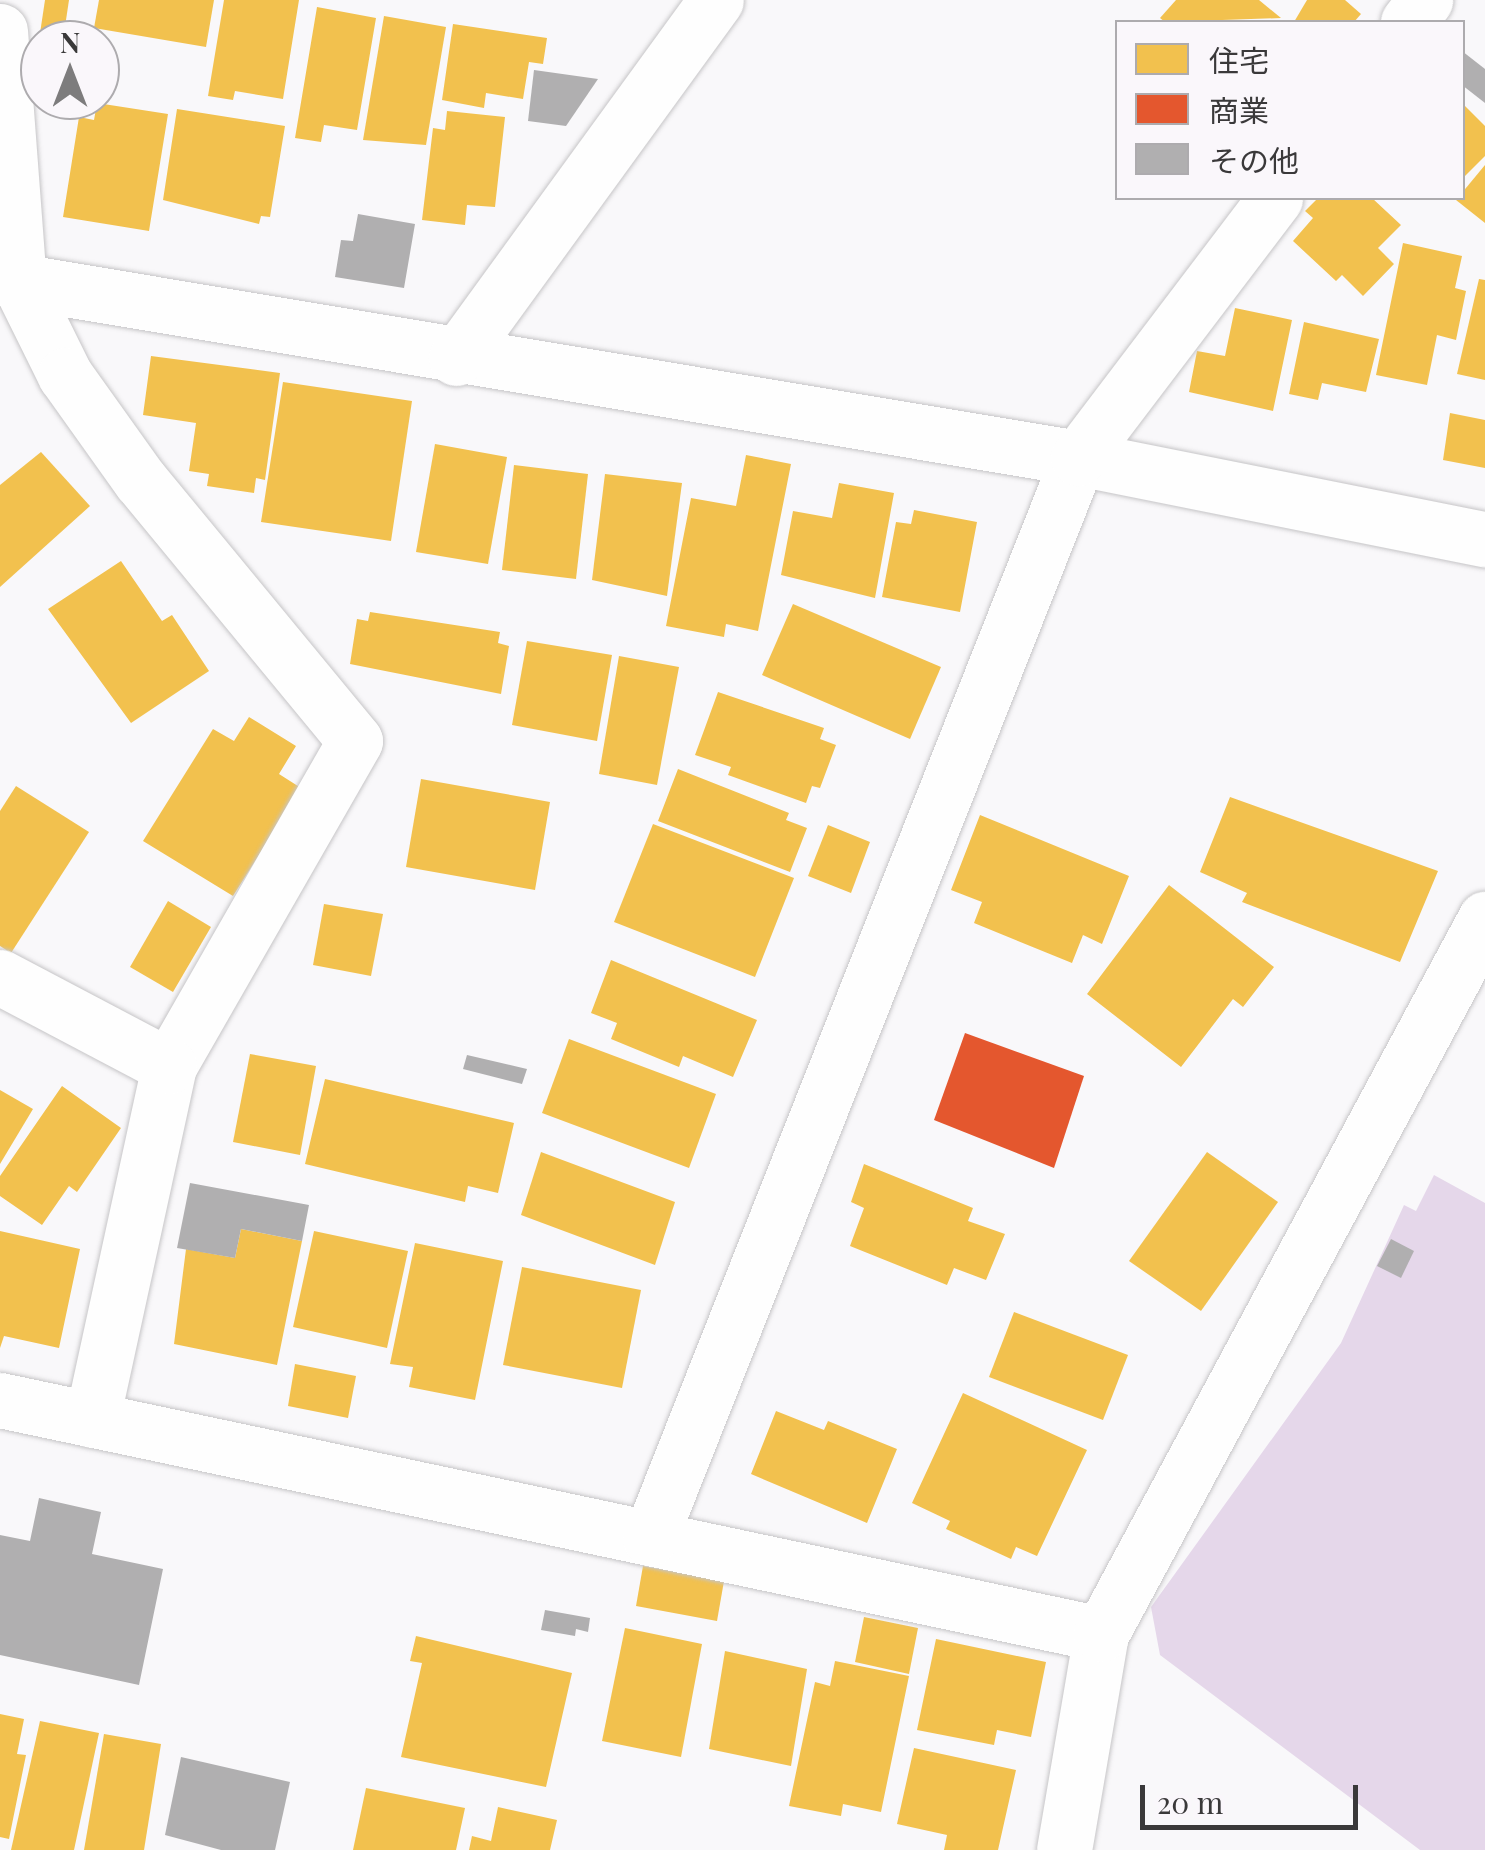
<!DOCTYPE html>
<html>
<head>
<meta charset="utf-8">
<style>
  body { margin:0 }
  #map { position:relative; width:1485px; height:1850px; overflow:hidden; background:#f9f8fa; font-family:"Playfair Display","Noto Sans JP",serif }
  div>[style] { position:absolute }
  .green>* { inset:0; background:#e5d7ea }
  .homes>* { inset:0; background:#f2c14e }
  .shops>* { inset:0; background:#e4572e }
  .building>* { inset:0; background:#b0afb0 }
  .roads { filter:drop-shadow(0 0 2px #c6c5c7) drop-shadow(0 0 2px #c6c5c7) }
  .minor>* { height:55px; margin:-27.5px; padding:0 27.5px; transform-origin:27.5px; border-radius:27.5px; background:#fefefe }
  span { translate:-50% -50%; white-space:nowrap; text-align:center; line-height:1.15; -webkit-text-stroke:10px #faf7fb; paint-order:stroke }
  .legend { position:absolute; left:1115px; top:20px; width:350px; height:180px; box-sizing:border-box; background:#faf7fb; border:2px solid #adabae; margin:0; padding:12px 18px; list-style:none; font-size:30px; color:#3a393a }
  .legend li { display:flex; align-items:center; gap:20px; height:50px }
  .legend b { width:50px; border:2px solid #adabae }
  .north { position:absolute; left:20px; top:20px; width:100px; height:100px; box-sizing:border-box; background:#faf7fb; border:2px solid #adabae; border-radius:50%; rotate:0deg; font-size:28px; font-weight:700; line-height:40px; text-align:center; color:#3a393a }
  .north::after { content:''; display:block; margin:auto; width:35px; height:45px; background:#7d7c7d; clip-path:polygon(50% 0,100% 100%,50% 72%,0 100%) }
  .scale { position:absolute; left:1140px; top:1785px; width:218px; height:45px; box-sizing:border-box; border:5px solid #3a393a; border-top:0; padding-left:12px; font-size:30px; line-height:35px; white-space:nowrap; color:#3a393a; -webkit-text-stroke:8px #faf7fb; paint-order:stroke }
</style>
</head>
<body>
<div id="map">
  <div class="green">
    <div style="clip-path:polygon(1434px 1175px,1485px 1203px,1485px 1850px,1420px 1850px,1160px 1655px,1151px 1607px,1341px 1343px,1404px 1205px,1416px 1211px)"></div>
  </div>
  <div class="homes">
    <div style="clip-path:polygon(45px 0,69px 0,63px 40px,39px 40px)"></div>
    <div style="clip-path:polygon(99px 0,214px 0,206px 47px,94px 28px)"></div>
    <div style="clip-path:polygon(224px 0,299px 0,283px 99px,235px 91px,233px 100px,208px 96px)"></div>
    <div style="clip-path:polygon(1176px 0,1259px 0,1281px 18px,1165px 22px,1160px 18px)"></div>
    <div style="clip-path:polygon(1307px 0,1345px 0,1361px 14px,1354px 22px,1294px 22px)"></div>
    <div style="clip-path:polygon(317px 7px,376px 18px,357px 130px,324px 125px,321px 142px,295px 138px)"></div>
    <div style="clip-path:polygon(384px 16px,446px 27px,426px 145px,363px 140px)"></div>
    <div style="clip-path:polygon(453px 24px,547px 38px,543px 64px,529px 62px,523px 99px,486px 93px,484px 108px,442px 100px)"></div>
    <div style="clip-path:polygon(97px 103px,168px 114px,149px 231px,63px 217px,79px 117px,94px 120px)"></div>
    <div style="clip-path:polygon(1462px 103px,1485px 126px,1485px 156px,1462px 179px)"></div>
    <div style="clip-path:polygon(177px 109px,285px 126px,270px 217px,261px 216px,259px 224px,163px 200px)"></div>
    <div style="clip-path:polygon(447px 111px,505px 117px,495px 207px,467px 205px,465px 225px,422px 220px,433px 128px,445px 130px)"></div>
    <div style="clip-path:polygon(1485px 165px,1485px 223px,1456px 200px)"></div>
    <div style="clip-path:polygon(1318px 198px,1372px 198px,1401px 225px,1378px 248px,1394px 264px,1363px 296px,1342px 275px,1336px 281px,1293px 241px,1313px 218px,1305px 211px)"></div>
    <div style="clip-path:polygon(1403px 243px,1462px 256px,1455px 288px,1466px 291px,1456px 340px,1437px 335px,1427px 385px,1376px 375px)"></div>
    <div style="clip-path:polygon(1479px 279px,1485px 280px,1485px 380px,1457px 374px)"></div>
    <div style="clip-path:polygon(1235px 308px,1292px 320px,1273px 411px,1189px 392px,1197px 351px,1225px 356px)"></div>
    <div style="clip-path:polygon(1304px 322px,1379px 339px,1366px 392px,1322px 383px,1318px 400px,1289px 394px)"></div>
    <div style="clip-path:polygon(151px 356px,280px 373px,265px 480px,256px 478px,254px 493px,207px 486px,209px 474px,189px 471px,196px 423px,143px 415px)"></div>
    <div style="clip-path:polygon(283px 382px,412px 401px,391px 541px,261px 522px)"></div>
    <div style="clip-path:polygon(1450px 413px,1485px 420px,1485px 468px,1443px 460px)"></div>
    <div style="clip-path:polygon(435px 444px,507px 457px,488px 564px,416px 552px)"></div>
    <div style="clip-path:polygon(41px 452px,90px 506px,0 587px,0 485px)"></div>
    <div style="clip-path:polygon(746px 455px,791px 464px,758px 631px,726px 624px,724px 637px,666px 626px,691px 498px,736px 506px)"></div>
    <div style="clip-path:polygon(514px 465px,588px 474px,576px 579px,502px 570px)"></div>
    <div style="clip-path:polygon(605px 474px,682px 483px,667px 596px,592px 580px)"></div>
    <div style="clip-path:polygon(839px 483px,894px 493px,875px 598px,781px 575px,793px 511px,832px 518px)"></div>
    <div style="clip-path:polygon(914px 510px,977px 522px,960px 612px,882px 597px,896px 522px,911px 524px)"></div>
    <div style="clip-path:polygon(121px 561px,162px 621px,172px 615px,209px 671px,131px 723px,48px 609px)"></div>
    <div style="clip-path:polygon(793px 604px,941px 667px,910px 739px,762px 675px)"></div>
    <div style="clip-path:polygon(370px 612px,500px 632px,498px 643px,509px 646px,501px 694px,350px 664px,357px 619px,368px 621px)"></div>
    <div style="clip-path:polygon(527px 641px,612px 655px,597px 741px,512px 725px)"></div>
    <div style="clip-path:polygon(619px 656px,679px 667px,657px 785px,599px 774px)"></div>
    <div style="clip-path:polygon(718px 692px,824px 728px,820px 739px,836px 745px,820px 788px,812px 786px,806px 803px,728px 775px,731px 767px,695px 755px)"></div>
    <div style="clip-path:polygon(249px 717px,296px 746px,279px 774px,301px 788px,233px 896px,143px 841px,213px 729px,234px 741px)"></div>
    <div style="clip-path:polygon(678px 769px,789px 813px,786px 820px,807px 828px,790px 872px,658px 821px)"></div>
    <div style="clip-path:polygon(421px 779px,550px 802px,535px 890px,406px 867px)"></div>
    <div style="clip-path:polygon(16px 786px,89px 832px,11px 953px,0 946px,0 811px)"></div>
    <div style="clip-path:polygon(1230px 797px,1438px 871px,1400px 962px,1242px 902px,1247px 893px,1200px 872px)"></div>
    <div style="clip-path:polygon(980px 815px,1129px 876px,1102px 944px,1083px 935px,1072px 963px,974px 923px,982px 902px,951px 890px)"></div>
    <div style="clip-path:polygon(653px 824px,794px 878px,755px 977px,614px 922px)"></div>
    <div style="clip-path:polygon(828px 825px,870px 842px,851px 893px,808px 876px)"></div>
    <div style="clip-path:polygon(1169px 885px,1274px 967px,1243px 1007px,1233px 999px,1181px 1067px,1087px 994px)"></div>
    <div style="clip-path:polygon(168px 901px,211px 927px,173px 992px,130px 967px)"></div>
    <div style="clip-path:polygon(324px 904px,383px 914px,371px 976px,313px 965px)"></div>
    <div style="clip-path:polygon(611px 960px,757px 1020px,733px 1077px,683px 1056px,679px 1067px,611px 1039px,617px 1023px,591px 1013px)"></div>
    <div style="clip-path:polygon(569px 1039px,716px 1094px,689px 1168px,542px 1113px)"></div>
    <div style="clip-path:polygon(250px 1054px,316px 1066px,300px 1155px,233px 1142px)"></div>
    <div style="clip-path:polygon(325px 1079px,514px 1123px,498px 1193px,468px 1186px,465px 1202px,305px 1164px)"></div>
    <div style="clip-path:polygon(62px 1086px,121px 1128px,77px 1192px,69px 1186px,42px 1225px,0 1196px,0 1176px)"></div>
    <div style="clip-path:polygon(0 1090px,33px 1109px,0 1164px)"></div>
    <div style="clip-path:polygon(541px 1152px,675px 1202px,655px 1265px,521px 1215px)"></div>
    <div style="clip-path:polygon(1207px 1152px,1278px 1202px,1201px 1311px,1129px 1261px)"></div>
    <div style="clip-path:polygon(864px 1164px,973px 1208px,968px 1221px,1005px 1234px,986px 1280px,954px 1268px,947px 1285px,850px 1246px,864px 1208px,851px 1202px)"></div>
    <div style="clip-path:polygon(241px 1229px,302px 1241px,277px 1365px,174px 1344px,186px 1249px,235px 1258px)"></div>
    <div style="clip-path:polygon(0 1231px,80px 1249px,59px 1348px,4px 1336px,0 1348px)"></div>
    <div style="clip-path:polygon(314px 1231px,408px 1251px,387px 1348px,293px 1327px)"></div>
    <div style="clip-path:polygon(415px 1243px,503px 1261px,475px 1400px,409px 1387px,413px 1367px,390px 1364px)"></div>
    <div style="clip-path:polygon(522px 1267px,641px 1290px,622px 1388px,503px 1365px)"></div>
    <div style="clip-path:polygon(1014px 1312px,1128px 1355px,1103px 1420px,989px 1377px)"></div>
    <div style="clip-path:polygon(295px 1364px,356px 1376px,348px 1418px,288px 1406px)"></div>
    <div style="clip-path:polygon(963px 1393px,1087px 1450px,1037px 1556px,1016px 1547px,1011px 1559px,946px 1529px,950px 1521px,912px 1503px)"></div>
    <div style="clip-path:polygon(776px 1411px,824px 1430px,828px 1421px,897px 1449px,867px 1523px,751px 1474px)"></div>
    <div style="clip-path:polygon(643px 1566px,724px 1581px,717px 1621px,636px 1606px)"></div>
    <div style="clip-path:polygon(864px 1617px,918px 1628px,909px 1674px,855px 1662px)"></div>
    <div style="clip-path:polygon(625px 1628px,702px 1644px,681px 1757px,602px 1741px)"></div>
    <div style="clip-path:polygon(416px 1636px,572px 1673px,546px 1787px,401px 1757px,422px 1663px,410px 1661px)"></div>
    <div style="clip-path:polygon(936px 1639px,1046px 1662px,1031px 1737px,997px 1730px,994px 1745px,917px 1730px)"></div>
    <div style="clip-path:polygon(725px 1651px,807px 1669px,791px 1766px,709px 1749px)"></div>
    <div style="clip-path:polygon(835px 1661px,909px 1676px,881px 1812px,843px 1804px,841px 1816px,789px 1806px,815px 1682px,830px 1686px)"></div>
    <div style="clip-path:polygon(0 1714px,24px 1719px,17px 1754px,26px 1755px,9px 1839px,0 1837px)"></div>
    <div style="clip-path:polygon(40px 1721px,99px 1733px,74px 1850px,11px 1850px)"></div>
    <div style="clip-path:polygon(104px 1734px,161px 1744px,144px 1850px,84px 1850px)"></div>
    <div style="clip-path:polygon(914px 1748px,1016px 1770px,998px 1850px,944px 1850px,947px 1835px,897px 1824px)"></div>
    <div style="clip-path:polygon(366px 1788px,465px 1808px,456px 1850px,353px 1850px)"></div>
    <div style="clip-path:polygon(498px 1807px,557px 1820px,550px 1850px,469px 1850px,472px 1836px,491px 1841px)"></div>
  </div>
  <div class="shops">
    <div style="clip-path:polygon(965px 1033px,1084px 1076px,1054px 1168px,934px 1120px)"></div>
  </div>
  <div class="building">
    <div style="clip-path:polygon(1462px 51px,1485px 69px,1485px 103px,1462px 85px)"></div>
    <div style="clip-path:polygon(534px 70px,598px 79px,566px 126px,528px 121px)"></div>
    <div style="clip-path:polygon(358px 214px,415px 224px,404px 288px,335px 277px,341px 240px,353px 241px)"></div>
    <div style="clip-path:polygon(467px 1055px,527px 1069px,522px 1084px,463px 1069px)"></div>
    <div style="clip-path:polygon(190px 1183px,309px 1205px,302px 1241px,241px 1229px,235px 1258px,177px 1248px)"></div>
    <div style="clip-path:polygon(1391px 1239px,1414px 1251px,1401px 1278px,1377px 1266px)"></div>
    <div style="clip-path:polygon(39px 1498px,101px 1512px,92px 1554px,163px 1569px,139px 1685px,0 1655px,0 1535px,30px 1541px)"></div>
    <div style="clip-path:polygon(545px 1610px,590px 1618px,588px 1632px,576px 1629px,575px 1636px,541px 1630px)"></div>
    <div style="clip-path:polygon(181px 1757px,290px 1782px,275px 1850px,221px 1850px,165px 1835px)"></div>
  </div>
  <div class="roads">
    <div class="minor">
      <div style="left:1408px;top:22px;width:28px;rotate:-52deg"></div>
      <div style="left:0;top:31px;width:252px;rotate:85.7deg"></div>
      <div style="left:19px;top:282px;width:104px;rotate:63.7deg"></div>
      <div style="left:65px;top:375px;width:129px;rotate:54.5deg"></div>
      <div style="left:140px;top:480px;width:338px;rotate:50.5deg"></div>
      <div style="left:355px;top:741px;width:374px;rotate:119.8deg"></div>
      <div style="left:169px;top:1066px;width:362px;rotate:102.3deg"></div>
      <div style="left:0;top:278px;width:1093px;rotate:9.48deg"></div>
      <div style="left:1078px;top:458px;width:415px;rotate:11.3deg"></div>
      <div style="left:456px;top:358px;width:442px;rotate:-54deg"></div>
      <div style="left:0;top:977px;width:191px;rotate:27.8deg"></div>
      <div style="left:0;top:1400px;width:1126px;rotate:12deg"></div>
      <div style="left:650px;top:1538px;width:1162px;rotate:-68.38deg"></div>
      <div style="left:1078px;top:458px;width:326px;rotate:-52.8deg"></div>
      <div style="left:1064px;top:1850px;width:219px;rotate:-80.3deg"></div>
      <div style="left:1101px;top:1634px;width:812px;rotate:-61.76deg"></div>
    </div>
  </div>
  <ul class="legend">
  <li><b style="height:28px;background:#f2c14e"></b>住宅</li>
  <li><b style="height:28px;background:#e4572e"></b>商業</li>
  <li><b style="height:28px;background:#b0afb0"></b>その他</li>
  </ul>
  <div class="north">N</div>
  <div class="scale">20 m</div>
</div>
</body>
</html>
